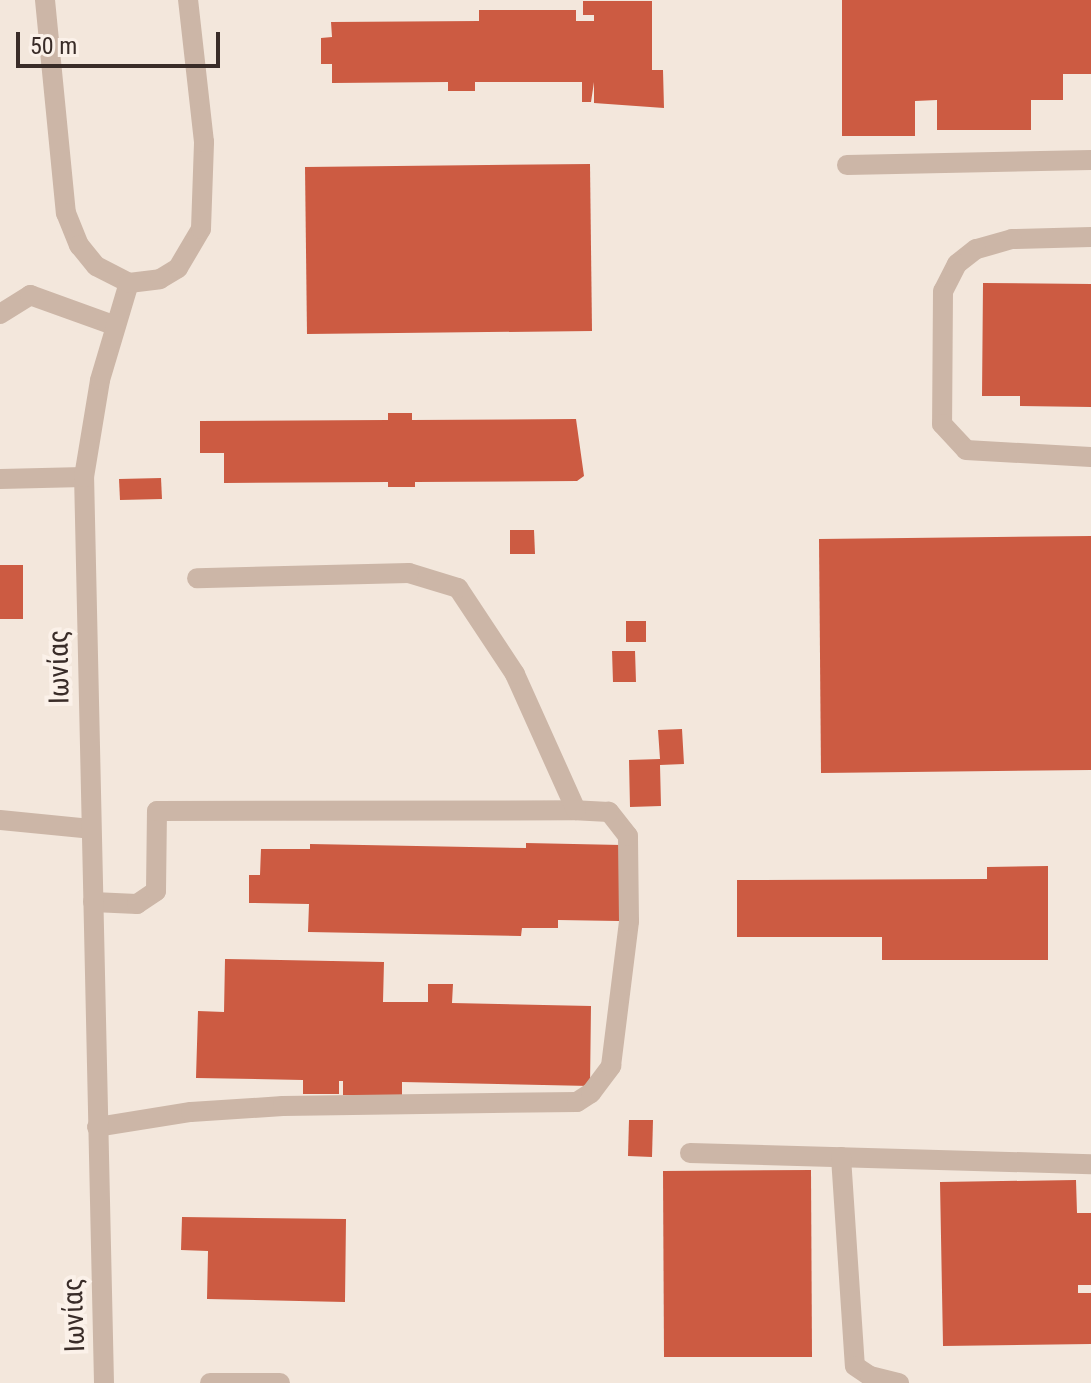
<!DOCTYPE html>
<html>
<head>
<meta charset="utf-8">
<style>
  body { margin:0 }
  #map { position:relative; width:1091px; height:1383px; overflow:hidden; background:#f3e7dc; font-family:"Roboto Condensed",sans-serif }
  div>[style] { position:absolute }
  .building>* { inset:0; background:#cc5b42 }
  .minor>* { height:20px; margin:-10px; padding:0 10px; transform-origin:10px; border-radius:10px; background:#ccb6a7 }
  span { translate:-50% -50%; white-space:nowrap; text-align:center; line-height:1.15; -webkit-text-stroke:8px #fbf1e9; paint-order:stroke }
  .street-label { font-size:28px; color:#392c28 }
  .scale { position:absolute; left:16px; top:32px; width:204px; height:36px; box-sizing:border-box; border:4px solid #392c28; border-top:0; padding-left:10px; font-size:24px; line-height:28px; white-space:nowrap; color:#392c28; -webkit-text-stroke:6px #fbf1e9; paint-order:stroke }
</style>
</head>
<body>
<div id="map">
  <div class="building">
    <div style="clip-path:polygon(842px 0,1091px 0,1091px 74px,1063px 74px,1063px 100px,1031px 100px,1031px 130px,937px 130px,937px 100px,915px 101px,915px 136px,842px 136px)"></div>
    <div style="clip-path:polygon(583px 1px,652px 1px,652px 70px,663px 70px,664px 108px,594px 103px,594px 82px,591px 102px,582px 102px,582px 82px,475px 82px,475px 91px,448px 91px,448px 82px,332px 83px,332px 64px,321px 64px,321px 38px,332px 37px,331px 22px,479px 21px,479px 10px,576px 10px,576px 21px,594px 21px,594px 15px,583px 15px)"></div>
    <div style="clip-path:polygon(590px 164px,592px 331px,307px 334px,305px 167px)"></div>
    <div style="clip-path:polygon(983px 283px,1091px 284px,1091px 407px,1020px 406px,1020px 396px,982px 396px)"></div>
    <div style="clip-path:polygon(388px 413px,412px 413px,412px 420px,576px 419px,584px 476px,577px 481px,415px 482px,415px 487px,388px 487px,388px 482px,224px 483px,224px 453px,200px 453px,200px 421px,388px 420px)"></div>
    <div style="clip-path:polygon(161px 478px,162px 499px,120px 500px,119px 479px)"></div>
    <div style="clip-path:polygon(510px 530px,534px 530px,535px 554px,510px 554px)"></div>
    <div style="clip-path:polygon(1091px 536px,1091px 770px,821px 773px,819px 539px)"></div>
    <div style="clip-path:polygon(0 565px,23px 565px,23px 619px,0 619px)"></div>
    <div style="clip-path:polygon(626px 621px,646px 621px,646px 642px,626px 642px)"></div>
    <div style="clip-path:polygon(612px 651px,635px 651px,636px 682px,613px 682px)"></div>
    <div style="clip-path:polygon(682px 729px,684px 764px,660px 765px,661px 806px,630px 807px,629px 760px,660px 759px,658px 730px)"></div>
    <div style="clip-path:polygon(526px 843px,621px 845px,619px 921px,558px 920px,558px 928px,522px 928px,521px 936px,308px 932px,309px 904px,249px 903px,249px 875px,260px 875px,261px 849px,310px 849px,310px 844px,526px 848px)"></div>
    <div style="clip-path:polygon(1048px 866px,1048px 960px,882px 960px,882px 937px,737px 937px,737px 880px,987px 879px,987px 867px)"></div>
    <div style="clip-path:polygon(225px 959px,384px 962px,383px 1002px,428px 1002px,428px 984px,453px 984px,452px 1003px,591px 1006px,590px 1086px,402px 1082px,402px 1096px,343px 1095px,343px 1081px,339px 1081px,339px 1094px,303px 1094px,303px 1080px,196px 1078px,198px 1011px,224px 1012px)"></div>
    <div style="clip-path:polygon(629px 1120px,653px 1120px,652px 1157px,628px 1156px)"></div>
    <div style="clip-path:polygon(811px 1170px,812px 1357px,664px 1357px,663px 1171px)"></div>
    <div style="clip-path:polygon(1076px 1180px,1077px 1213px,1091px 1213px,1091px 1285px,1078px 1285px,1078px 1293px,1091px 1293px,1091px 1344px,943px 1346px,940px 1182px)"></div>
    <div style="clip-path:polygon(182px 1217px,346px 1219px,345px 1302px,207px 1299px,208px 1251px,181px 1250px)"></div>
  </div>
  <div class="minor">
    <div style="left:45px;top:0;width:214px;rotate:84.4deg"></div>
    <div style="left:66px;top:213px;width:35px;rotate:68deg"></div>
    <div style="left:79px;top:245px;width:27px;rotate:51deg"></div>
    <div style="left:96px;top:266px;width:37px;rotate:27deg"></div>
    <div style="left:847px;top:165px;width:244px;rotate:-1.2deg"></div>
    <div style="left:1091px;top:237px;width:79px;rotate:178.5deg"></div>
    <div style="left:1012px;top:239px;width:37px;rotate:164deg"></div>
    <div style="left:976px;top:249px;width:24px;rotate:142deg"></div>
    <div style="left:957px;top:264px;width:30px;rotate:117deg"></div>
    <div style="left:943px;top:291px;width:133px;rotate:90.4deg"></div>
    <div style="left:942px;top:424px;width:35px;rotate:47deg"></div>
    <div style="left:966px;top:450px;width:125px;rotate:3.2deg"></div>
    <div style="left:0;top:314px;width:36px;rotate:-32deg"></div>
    <div style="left:30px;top:295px;width:91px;rotate:19.8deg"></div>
    <div style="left:0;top:479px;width:84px;rotate:-1.4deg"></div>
    <div style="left:0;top:820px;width:91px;rotate:5.6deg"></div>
    <div style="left:93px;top:902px;width:44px;rotate:2.6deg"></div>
    <div style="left:137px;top:904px;width:23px;rotate:-34deg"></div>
    <div style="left:156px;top:891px;width:80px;rotate:-89.3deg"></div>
    <div style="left:157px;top:811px;width:419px;rotate:-0.1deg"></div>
    <div style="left:97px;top:1127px;width:95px;rotate:-9.1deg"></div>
    <div style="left:191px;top:1112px;width:92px;rotate:-3.7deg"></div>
    <div style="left:283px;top:1106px;width:294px;rotate:-0.8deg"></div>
    <div style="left:577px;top:1102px;width:17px;rotate:-33deg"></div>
    <div style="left:591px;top:1093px;width:34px;rotate:-53deg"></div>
    <div style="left:611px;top:1066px;width:146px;rotate:-82.9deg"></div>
    <div style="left:629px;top:921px;width:85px;rotate:-90.7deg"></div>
    <div style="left:628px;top:836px;width:31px;rotate:-128deg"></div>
    <div style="left:609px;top:812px;width:33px;rotate:-177deg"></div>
    <div style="left:576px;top:810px;width:149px;rotate:-114.2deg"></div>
    <div style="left:515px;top:674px;width:103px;rotate:-123.5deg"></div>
    <div style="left:458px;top:588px;width:51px;rotate:-163deg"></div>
    <div style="left:409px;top:573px;width:212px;rotate:178.6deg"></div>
    <div style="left:690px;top:1153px;width:401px;rotate:1.6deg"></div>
    <div style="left:841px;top:1157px;width:209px;rotate:86.2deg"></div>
    <div style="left:855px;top:1366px;width:18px;rotate:34deg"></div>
    <div style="left:870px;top:1376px;width:30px;rotate:14deg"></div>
    <div style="left:104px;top:1383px;width:906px;rotate:-91.26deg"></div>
    <div style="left:84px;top:477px;width:98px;rotate:-80.6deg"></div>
    <div style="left:100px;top:380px;width:101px;rotate:-73.4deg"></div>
    <div style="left:129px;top:283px;width:31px;rotate:-7deg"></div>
    <div style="left:160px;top:279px;width:21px;rotate:-31deg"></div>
    <div style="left:178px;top:268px;width:45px;rotate:-59.5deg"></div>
    <div style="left:201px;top:229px;width:87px;rotate:-88deg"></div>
    <div style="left:204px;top:142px;width:143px;rotate:-96.4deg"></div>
    <div style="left:210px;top:1383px;width:70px"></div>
  </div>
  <div class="street-label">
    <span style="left:59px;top:667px;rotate:-91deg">Ιωνίας</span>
    <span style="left:74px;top:1315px;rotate:-92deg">Ιωνίας</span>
  </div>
  <div class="scale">50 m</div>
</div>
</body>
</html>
